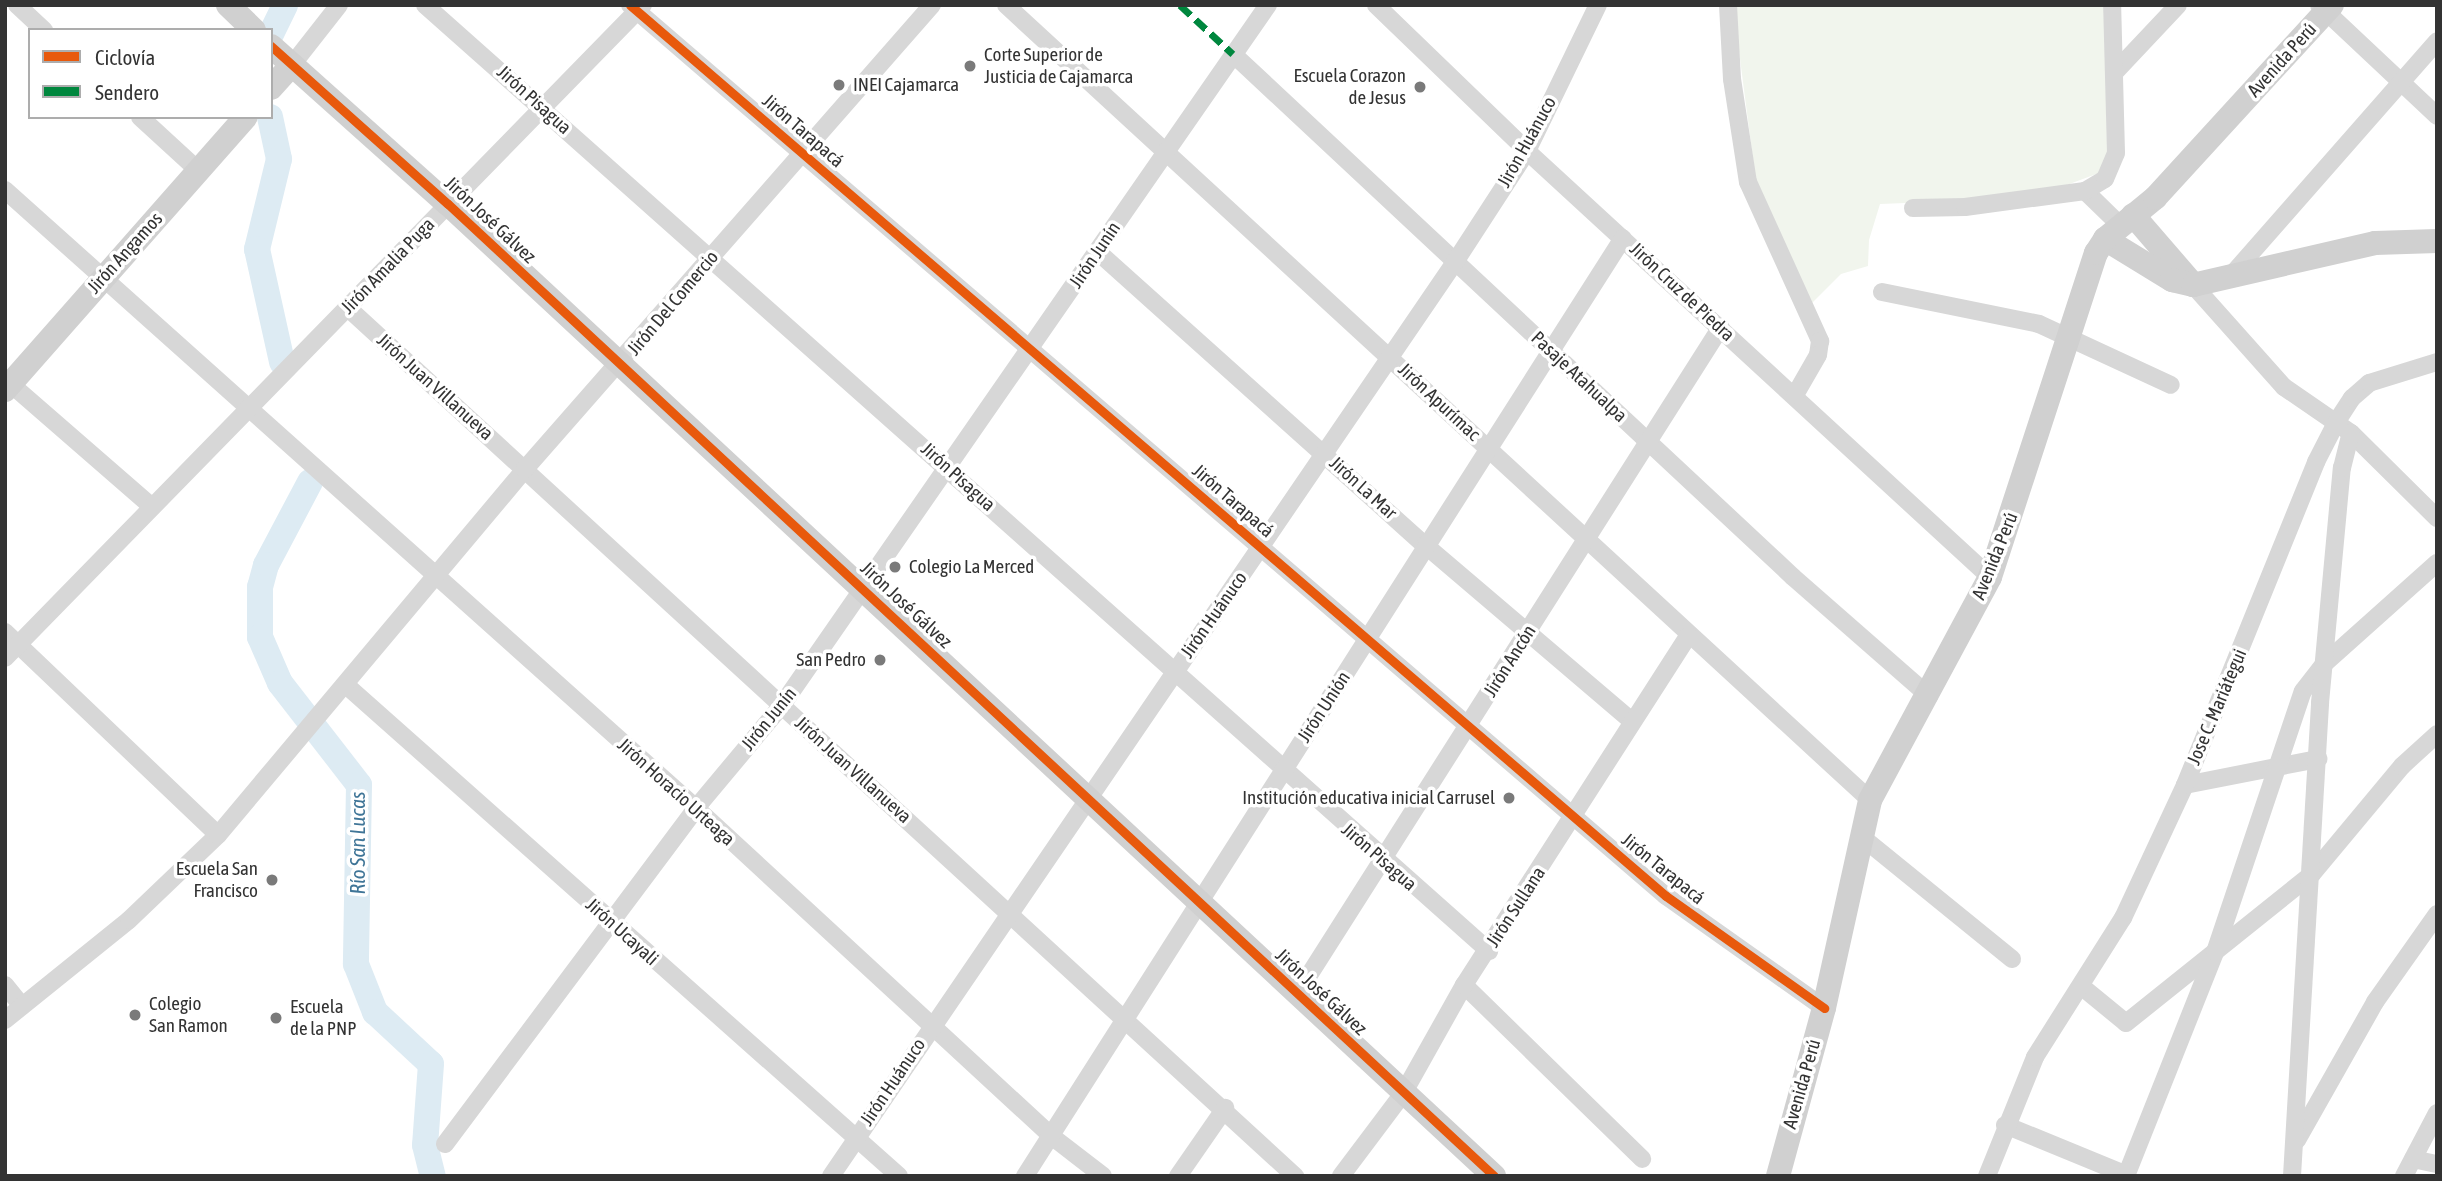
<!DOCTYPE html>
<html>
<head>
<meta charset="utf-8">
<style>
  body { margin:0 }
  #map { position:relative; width:2442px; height:1181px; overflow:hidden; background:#fff; font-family:"Asap Condensed",sans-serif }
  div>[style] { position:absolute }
  .green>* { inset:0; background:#f1f5ed }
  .river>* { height:26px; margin:-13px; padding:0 13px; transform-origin:13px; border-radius:13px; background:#ddebf3 }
  .street>* { height:18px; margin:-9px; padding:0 9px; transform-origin:9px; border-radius:9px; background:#d7d7d7 }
  .secondary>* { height:24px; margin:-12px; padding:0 12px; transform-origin:12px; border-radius:12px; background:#d0d0d0 }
  .quiet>* { height:7px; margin-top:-3.5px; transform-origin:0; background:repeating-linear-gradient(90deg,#00873e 0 14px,transparent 0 21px) }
  .cycleway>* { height:9px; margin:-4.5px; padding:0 4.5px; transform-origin:4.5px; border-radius:4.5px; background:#e8590c }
  .dots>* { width:19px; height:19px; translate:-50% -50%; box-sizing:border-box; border:4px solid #fff; border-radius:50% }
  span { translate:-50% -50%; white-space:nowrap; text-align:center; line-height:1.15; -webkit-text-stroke:7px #fff; paint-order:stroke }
  .poi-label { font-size:19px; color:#333 }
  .left { translate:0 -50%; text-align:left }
  .right { translate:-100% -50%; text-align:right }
  .street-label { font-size:19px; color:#333 }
  .water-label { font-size:21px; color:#3f7597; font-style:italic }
  .frame { position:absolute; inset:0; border:7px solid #333; pointer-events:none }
  .legend { position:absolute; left:28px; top:28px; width:245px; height:91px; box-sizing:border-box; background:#fff; border:2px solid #adadad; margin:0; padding:9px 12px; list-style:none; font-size:21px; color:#333 }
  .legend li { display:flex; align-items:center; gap:14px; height:35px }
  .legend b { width:35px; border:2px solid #adadad }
</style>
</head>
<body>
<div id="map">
  <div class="green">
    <div style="clip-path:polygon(1733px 5px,2106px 5px,2107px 153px,2099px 173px,2064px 186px,1956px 201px,1880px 204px,1869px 240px,1868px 266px,1841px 274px,1812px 303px,1756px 182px)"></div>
  </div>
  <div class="river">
    <div style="left:271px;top:34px;width:32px;rotate:-64deg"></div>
    <div style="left:270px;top:117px;width:43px;rotate:77.9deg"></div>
    <div style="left:279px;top:159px;width:93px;rotate:103.7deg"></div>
    <div style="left:257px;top:249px;width:116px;rotate:77.5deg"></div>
    <div style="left:310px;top:482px;width:94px;rotate:117.9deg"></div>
    <div style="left:266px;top:565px;width:23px;rotate:105deg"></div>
    <div style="left:260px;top:587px;width:50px;rotate:90deg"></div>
    <div style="left:260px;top:637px;width:50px;rotate:66.5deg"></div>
    <div style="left:280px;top:683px;width:129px;rotate:52.2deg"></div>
    <div style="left:359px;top:785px;width:179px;rotate:91deg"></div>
    <div style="left:356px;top:964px;width:52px;rotate:68.4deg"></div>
    <div style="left:375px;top:1012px;width:76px;rotate:42.9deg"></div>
    <div style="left:431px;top:1064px;width:81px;rotate:94.2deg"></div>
    <div style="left:425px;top:1145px;width:32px;rotate:76deg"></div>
  </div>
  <div class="street">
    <div style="left:17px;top:5px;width:37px;rotate:43deg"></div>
    <div style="left:425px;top:5px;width:1424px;rotate:41.64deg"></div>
    <div style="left:630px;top:5px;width:1366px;rotate:40.7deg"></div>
    <div style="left:1666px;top:896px;width:194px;rotate:35.3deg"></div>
    <div style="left:1006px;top:5px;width:1174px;rotate:42.62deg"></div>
    <div style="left:1376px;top:5px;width:210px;rotate:44deg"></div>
    <div style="left:1527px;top:151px;width:629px;rotate:42.62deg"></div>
    <div style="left:1728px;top:5px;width:74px;rotate:86.9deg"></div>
    <div style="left:1732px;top:79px;width:104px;rotate:81.2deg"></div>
    <div style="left:1748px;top:182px;width:175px;rotate:65.6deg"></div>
    <div style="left:1820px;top:341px;width:14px;rotate:98deg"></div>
    <div style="left:1818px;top:355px;width:46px;rotate:119.9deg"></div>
    <div style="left:2319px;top:5px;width:162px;rotate:43.2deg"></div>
    <div style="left:1233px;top:54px;width:766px;rotate:43.04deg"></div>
    <div style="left:1793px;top:577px;width:181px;rotate:41.2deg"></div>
    <div style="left:292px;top:65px;width:76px;rotate:-51.9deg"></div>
    <div style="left:2114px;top:73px;width:93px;rotate:-46.7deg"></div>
    <div style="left:140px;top:117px;width:80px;rotate:42.5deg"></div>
    <div style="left:5px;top:190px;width:927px;rotate:41.81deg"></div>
    <div style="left:696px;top:808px;width:482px;rotate:42.7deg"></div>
    <div style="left:1050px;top:1135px;width:67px;rotate:37.7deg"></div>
    <div style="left:2085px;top:191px;width:50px;rotate:44.2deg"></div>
    <div style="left:1913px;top:208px;width:52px;rotate:-1.1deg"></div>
    <div style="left:1965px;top:207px;width:121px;rotate:-7.6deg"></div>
    <div style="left:2085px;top:191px;width:23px;rotate:-31deg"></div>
    <div style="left:2105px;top:179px;width:28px;rotate:-67deg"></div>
    <div style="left:2116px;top:153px;width:148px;rotate:-91.5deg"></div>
    <div style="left:1098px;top:252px;width:439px;rotate:41.9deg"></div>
    <div style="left:1425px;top:545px;width:272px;rotate:40.4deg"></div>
    <div style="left:2229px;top:278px;width:315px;rotate:-48.7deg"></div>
    <div style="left:2193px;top:285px;width:137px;rotate:48.3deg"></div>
    <div style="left:2284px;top:387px;width:81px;rotate:34.5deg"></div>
    <div style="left:2351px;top:433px;width:121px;rotate:44.7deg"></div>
    <div style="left:1882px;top:292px;width:160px;rotate:11.5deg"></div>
    <div style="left:2039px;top:324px;width:145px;rotate:24.8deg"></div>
    <div style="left:348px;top:308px;width:1285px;rotate:42.51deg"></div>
    <div style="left:5px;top:379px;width:192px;rotate:41deg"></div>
    <div style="left:5px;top:632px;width:294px;rotate:43.6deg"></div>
    <div style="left:5px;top:658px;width:913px;rotate:-45.67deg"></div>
    <div style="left:347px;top:686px;width:738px;rotate:41.59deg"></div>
    <div style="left:2185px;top:785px;width:136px;rotate:-11.1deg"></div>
    <div style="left:1863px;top:838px;width:192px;rotate:39.1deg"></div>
    <div style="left:5px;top:985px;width:27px;rotate:51deg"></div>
    <div style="left:1464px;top:985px;width:249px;rotate:44.3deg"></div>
    <div style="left:2081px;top:986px;width:58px;rotate:39.4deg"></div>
    <div style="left:2126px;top:1023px;width:238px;rotate:-38.7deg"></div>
    <div style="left:2312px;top:874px;width:141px;rotate:-50.2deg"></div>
    <div style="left:2402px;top:766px;width:47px;rotate:-42.4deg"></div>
    <div style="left:1297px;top:994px;width:790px;rotate:-57.56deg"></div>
    <div style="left:5px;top:1020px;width:159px;rotate:-38.9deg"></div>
    <div style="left:129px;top:920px;width:123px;rotate:-43.7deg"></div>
    <div style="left:218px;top:835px;width:478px;rotate:-50deg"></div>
    <div style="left:525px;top:469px;width:617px;rotate:-48.74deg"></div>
    <div style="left:2005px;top:1125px;width:132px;rotate:22.3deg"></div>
    <div style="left:2297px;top:1140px;width:159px;rotate:-60.5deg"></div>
    <div style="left:2375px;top:1002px;width:108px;rotate:-54.8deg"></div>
    <div style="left:445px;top:1144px;width:419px;rotate:-53.2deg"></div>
    <div style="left:696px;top:808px;width:134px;rotate:-50.1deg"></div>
    <div style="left:782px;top:705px;width:852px;rotate:-55.23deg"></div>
    <div style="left:2413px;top:1159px;width:25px;rotate:12deg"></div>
    <div style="left:831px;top:1176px;width:1107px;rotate:-55.68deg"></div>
    <div style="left:1455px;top:262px;width:132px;rotate:-57deg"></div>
    <div style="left:1527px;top:151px;width:162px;rotate:-64.1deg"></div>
    <div style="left:1025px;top:1176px;width:1112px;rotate:-57.48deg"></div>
    <div style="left:1178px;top:1176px;width:83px;rotate:-55.3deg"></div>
    <div style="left:1341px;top:1176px;width:105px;rotate:-53.1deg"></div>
    <div style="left:1404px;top:1092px;width:123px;rotate:-60.7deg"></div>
    <div style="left:1464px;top:985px;width:415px;rotate:-57.3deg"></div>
    <div style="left:1987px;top:1176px;width:128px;rotate:-68deg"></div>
    <div style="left:2035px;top:1057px;width:165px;rotate:-57.7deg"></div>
    <div style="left:2123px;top:918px;width:147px;rotate:-65deg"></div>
    <div style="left:2185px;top:785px;width:349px;rotate:-67.9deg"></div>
    <div style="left:2316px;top:462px;width:46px;rotate:-62.9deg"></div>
    <div style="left:2337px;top:421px;width:27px;rotate:-57deg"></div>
    <div style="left:2352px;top:398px;width:23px;rotate:-41deg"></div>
    <div style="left:2369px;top:383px;width:71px;rotate:-17.2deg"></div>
    <div style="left:2126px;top:1176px;width:241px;rotate:-68.3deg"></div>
    <div style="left:2215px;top:952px;width:275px;rotate:-71.4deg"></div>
    <div style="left:2303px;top:691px;width:36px;rotate:-52deg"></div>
    <div style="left:2325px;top:663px;width:150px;rotate:-41.8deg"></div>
    <div style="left:2292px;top:1176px;width:474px;rotate:-86.6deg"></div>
    <div style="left:2320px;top:703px;width:236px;rotate:-84.7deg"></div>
    <div style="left:2342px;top:468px;width:36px;rotate:-76deg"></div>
    <div style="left:2404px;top:1176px;width:71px;rotate:-62.4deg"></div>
  </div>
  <div class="secondary">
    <div style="left:228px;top:5px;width:36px;rotate:44deg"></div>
    <div style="left:271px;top:46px;width:237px;rotate:41.8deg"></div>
    <div style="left:448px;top:204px;width:1428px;rotate:42.9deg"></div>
    <div style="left:271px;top:88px;width:31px;rotate:-48deg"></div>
    <div style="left:2133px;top:215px;width:87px;rotate:49.2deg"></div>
    <div style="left:2105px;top:239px;width:79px;rotate:31.5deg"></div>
    <div style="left:2172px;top:280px;width:22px;rotate:13deg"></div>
    <div style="left:2193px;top:285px;width:187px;rotate:-13deg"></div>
    <div style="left:2375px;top:243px;width:62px;rotate:-1.8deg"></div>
    <div style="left:5px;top:390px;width:364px;rotate:-48.6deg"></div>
    <div style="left:1778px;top:1176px;width:174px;rotate:-74.7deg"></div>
    <div style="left:1824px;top:1008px;width:213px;rotate:-77.5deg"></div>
    <div style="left:1870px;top:800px;width:253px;rotate:-61.7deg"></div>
    <div style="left:1990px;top:577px;width:341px;rotate:-71.9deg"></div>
    <div style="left:2096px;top:253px;width:17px;rotate:-57deg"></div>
    <div style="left:2105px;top:239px;width:65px;rotate:-39.4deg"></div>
    <div style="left:2155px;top:198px;width:262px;rotate:-47.5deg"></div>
  </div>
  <div class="quiet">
    <div style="left:1180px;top:5px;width:72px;rotate:42.8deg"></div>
  </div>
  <div class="cycleway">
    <div style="left:630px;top:5px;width:1366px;rotate:40.7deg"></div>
    <div style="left:1666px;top:896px;width:194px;rotate:35.3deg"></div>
    <div style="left:271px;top:46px;width:237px;rotate:41.8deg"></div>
    <div style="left:448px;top:204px;width:1428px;rotate:42.9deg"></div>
  </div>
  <div class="dots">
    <div style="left:970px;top:66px;background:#7a7a7a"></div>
    <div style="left:839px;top:85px;background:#7a7a7a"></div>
    <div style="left:1420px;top:87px;background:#7a7a7a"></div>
    <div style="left:895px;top:567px;background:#7a7a7a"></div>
    <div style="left:880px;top:660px;background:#7a7a7a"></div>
    <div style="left:1509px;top:798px;background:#7a7a7a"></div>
    <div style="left:272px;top:880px;background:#7a7a7a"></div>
    <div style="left:135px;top:1015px;background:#7a7a7a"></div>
    <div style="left:276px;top:1018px;background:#7a7a7a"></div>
  </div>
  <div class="poi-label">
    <span class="left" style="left:984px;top:66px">Corte Superior de<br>Justicia de Cajamarca</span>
    <span class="right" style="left:1406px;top:87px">Escuela Corazon<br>de Jesus</span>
    <span class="left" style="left:853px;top:85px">INEI Cajamarca</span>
    <span class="left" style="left:909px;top:567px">Colegio La Merced</span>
    <span class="right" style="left:866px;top:660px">San Pedro</span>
    <span class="right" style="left:1495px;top:798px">Institución educativa inicial Carrusel</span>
    <span class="right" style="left:258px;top:880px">Escuela San<br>Francisco</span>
    <span class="left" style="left:149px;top:1015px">Colegio<br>San Ramon</span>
    <span class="left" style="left:290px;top:1018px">Escuela<br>de la PNP</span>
  </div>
  <div class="street-label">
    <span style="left:2282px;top:60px;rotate:-48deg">Avenida Perú</span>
    <span style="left:534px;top:100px;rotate:42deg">Jirón Pisagua</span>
    <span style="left:803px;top:131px;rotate:41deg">Jirón Tarapacá</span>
    <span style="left:1527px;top:142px;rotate:-61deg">Jirón Huánuco</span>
    <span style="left:490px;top:220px;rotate:43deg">Jirón José Gálvez</span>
    <span style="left:125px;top:253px;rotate:-48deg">Jirón Angamos</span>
    <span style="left:1095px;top:255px;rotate:-56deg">Jirón Junín</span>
    <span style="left:388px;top:266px;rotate:-46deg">Jirón Amalia Puga</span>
    <span style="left:1682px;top:292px;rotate:43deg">Jirón Cruz de Piedra</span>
    <span style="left:673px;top:303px;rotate:-50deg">Jirón Del Comercio</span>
    <span style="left:1579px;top:377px;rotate:43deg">Pasaje Atahualpa</span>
    <span style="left:435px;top:387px;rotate:42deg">Jirón Juan Villanueva</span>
    <span style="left:1439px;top:402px;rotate:43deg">Jirón Apurímac</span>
    <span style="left:958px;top:477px;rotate:42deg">Jirón Pisagua</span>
    <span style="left:1363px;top:488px;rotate:42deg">Jirón La Mar</span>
    <span style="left:1233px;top:501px;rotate:41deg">Jirón Tarapacá</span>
    <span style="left:1995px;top:556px;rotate:-68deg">Avenida Perú</span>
    <span style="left:906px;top:605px;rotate:43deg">Jirón José Gálvez</span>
    <span style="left:1214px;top:615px;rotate:-55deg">Jirón Huánuco</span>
    <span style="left:1510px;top:661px;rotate:-58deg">Jirón Ancón</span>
    <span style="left:1324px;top:707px;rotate:-57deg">Jirón Unión</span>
    <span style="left:2217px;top:707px;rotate:-67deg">Jose C. Mariátegui</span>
    <span style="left:769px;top:719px;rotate:-51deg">Jirón Junín</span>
    <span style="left:853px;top:770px;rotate:42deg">Jirón Juan Villanueva</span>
    <span style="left:676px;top:792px;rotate:42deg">Jirón Horacio Urteaga</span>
    <span style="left:1379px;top:857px;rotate:41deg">Jirón Pisagua</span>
    <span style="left:1663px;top:869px;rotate:39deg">Jirón Tarapacá</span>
    <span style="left:1516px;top:907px;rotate:-57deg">Jirón Sullana</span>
    <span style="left:622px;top:932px;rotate:42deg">Jirón Ucayali</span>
    <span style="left:1321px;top:992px;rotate:43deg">Jirón José Gálvez</span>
    <span style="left:893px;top:1082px;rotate:-56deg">Jirón Huánuco</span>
    <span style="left:1802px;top:1084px;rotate:-74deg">Avenida Perú</span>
  </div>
  <div class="water-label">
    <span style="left:357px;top:843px;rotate:-90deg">Río San Lucas</span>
  </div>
  <div class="frame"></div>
  <ul class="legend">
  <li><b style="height:9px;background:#e8590c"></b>Ciclovía</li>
  <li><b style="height:9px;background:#00873e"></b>Sendero</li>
  </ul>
</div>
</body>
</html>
